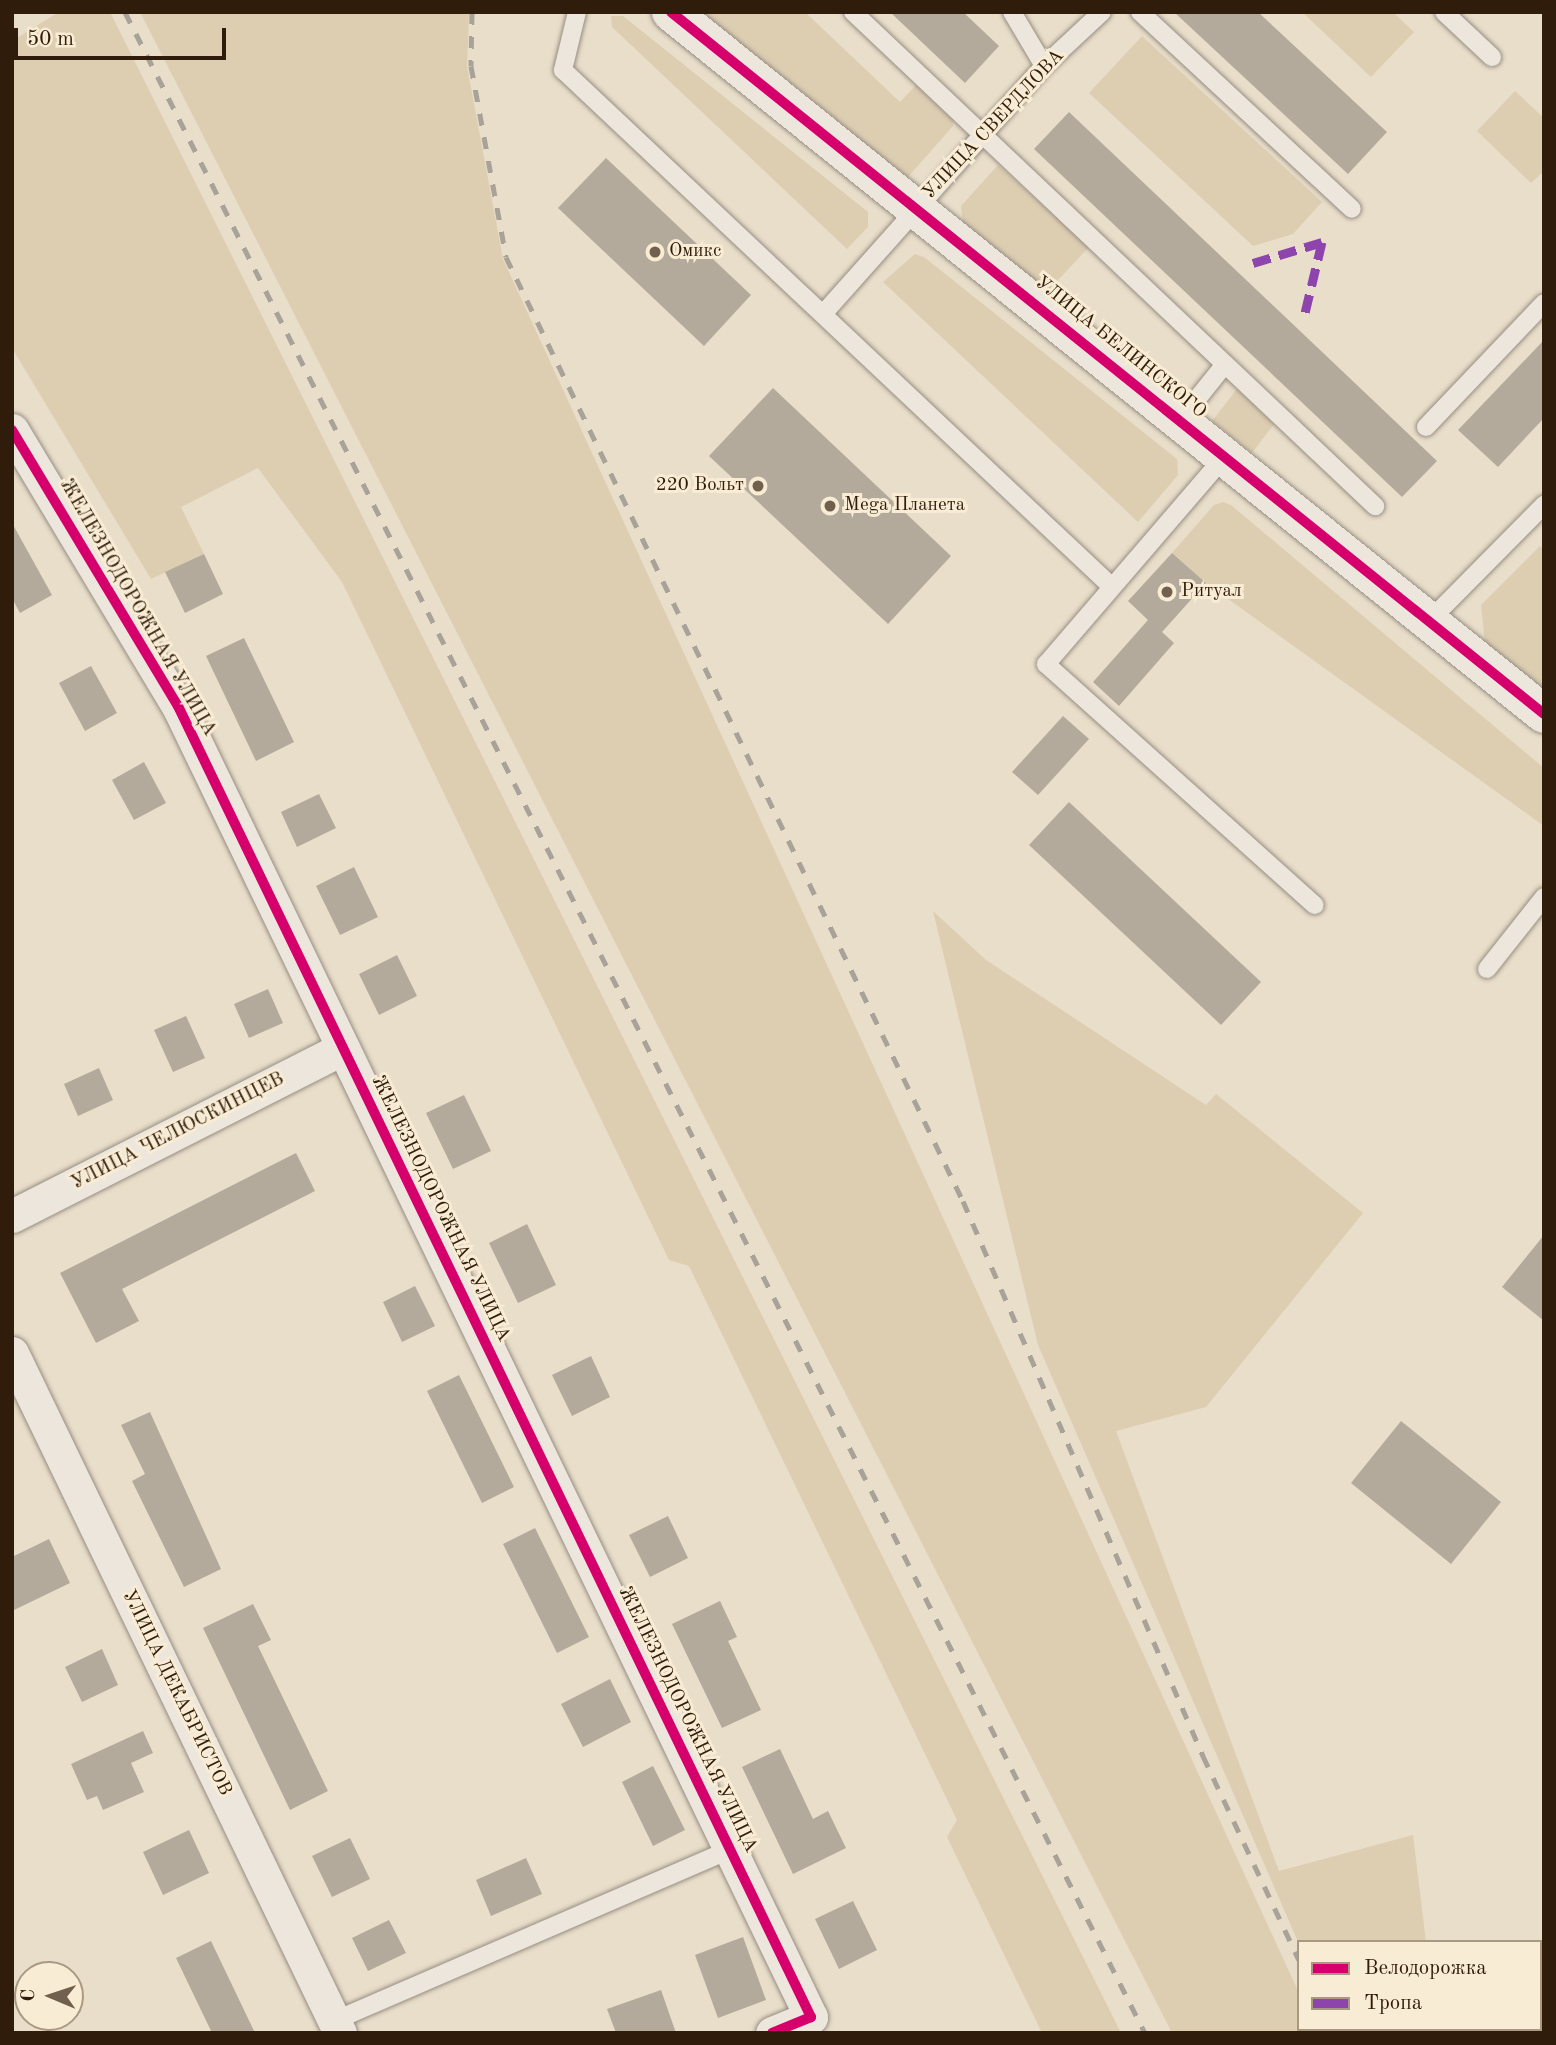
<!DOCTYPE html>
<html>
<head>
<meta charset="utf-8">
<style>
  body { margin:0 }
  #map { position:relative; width:1556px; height:2045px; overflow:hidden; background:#e9deca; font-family:"Old Standard TT",serif }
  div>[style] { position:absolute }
  .green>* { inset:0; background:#ddceb2 }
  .building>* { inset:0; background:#b3aa9c }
  .roads { filter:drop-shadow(0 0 2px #978e81) drop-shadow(0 0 2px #978e81) }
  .service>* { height:18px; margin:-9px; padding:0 9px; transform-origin:9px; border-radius:9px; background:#ece6dd }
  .minor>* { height:33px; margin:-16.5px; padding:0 16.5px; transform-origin:16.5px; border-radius:16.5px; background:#ece6dd }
  .tertiary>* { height:38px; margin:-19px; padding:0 19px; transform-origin:19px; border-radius:19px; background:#ece6dd }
  .rail>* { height:5px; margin-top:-2.5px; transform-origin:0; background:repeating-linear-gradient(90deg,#a8a298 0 12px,transparent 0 24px) }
  .quiet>* { height:9px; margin-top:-4.5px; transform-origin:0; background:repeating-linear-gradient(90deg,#8e44ad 0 18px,transparent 0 27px) }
  .cycleway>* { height:10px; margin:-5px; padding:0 5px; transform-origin:5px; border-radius:5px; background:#d6006c }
  .dots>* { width:19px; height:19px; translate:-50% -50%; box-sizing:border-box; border:4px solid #f9ecd4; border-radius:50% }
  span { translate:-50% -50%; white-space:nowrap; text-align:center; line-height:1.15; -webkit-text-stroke:6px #f9ecd4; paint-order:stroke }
  .street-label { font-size:19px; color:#301c0a }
  .poi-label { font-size:19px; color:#301c0a }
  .left { translate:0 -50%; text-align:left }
  .right { translate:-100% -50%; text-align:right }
  .frame { position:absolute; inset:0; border:14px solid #301c0a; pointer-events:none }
  .legend { position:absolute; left:1297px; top:1940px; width:245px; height:91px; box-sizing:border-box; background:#f9ecd4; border:2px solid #a99983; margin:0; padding:9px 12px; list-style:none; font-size:21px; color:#301c0a }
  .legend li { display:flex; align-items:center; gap:14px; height:35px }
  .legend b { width:35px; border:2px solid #a99983 }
  .north { position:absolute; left:14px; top:1961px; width:70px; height:70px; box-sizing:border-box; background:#f9ecd4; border:2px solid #a99983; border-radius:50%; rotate:272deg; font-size:19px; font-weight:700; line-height:28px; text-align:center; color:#301c0a }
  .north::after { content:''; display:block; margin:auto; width:24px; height:32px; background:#71604d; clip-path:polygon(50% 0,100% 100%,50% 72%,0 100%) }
  .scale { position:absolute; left:14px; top:28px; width:212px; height:32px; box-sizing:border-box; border:4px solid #301c0a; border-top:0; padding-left:9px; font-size:21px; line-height:24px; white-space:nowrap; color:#301c0a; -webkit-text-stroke:5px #f9ecd4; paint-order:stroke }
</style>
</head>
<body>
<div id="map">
  <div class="green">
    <div style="clip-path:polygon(59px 12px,110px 12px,1121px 2033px,1042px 2033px,947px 1837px,957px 1820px,689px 1266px,669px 1260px,342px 582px,258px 468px,181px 507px,204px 554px,151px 579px,12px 348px,12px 41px)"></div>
    <div style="clip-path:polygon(140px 12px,469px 12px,467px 66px,503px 259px,1299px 1993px,1299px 2029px,1317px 2033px,1172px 2033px)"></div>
    <div style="clip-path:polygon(699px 12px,805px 12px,900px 102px,916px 85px,953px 120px,953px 126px,907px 178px)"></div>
    <div style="clip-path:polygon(1302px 12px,1393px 12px,1414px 32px,1371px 77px)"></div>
    <div style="clip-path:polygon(611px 16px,623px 16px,868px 212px,868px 227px,847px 249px,612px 27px)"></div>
    <div style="clip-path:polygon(1142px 36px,1322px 202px,1293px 234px,1253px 246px,1089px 93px)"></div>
    <div style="clip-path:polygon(1515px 91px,1544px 118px,1544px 171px,1531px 183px,1477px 131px)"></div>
    <div style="clip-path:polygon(998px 165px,1089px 247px,1048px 291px,963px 223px,961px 206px)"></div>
    <div style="clip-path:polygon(915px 254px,924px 257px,1177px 459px,1178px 475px,1138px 522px,883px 282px)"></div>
    <div style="clip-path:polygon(1237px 389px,1274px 424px,1252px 453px,1212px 421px)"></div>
    <div style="clip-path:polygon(1223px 502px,1231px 505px,1544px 768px,1544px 826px,1206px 583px,1172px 553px,1214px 505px)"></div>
    <div style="clip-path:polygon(1540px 546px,1544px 550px,1544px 692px,1485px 643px,1481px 605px)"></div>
    <div style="clip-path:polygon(933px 911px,986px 960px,1206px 1105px,1216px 1094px,1363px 1213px,1206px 1407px,1116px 1431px,1279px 1871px,1413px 1835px,1426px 1942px,1299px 1944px,1038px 1345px)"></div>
    <div style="clip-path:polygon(1339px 2029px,1437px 2029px,1438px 2033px,1340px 2033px)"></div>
  </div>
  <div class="building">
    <div style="clip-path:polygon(890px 12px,963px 12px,999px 46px,965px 83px)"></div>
    <div style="clip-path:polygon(1174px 12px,1258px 12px,1387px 132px,1348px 174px)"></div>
    <div style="clip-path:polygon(1069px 112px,1437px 461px,1402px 497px,1034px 149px)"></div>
    <div style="clip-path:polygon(606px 158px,751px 295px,704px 346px,558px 208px)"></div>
    <div style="clip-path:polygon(1544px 340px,1544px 418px,1498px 467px,1458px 430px)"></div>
    <div style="clip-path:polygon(773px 388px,951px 556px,888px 624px,709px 456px)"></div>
    <div style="clip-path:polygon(12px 523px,52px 595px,20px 613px,12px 598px)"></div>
    <div style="clip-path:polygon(1172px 553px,1206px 583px,1162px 632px,1174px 643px,1119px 706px,1093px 682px,1148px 620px,1128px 601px)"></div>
    <div style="clip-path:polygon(204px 554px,223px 594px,185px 613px,165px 572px)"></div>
    <div style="clip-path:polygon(244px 638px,294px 742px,256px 761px,206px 656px)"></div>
    <div style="clip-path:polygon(91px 666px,117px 713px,85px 731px,59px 683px)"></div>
    <div style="clip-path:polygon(1063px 716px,1089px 739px,1038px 795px,1012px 772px)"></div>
    <div style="clip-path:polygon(144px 762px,166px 803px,134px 820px,112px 780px)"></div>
    <div style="clip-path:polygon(319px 794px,336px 828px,297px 847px,281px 812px)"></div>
    <div style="clip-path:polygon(1069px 802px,1261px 982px,1221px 1025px,1029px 845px)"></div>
    <div style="clip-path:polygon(354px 867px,378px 917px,340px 935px,316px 886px)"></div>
    <div style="clip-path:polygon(397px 955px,417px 996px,379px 1015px,359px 974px)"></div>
    <div style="clip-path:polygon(268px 989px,283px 1023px,249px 1038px,234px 1004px)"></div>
    <div style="clip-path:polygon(186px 1016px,205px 1058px,173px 1072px,154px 1030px)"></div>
    <div style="clip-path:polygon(99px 1068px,113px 1100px,78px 1116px,64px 1084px)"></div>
    <div style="clip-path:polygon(464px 1095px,491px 1151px,453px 1169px,426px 1113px)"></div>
    <div style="clip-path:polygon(296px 1153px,315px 1191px,122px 1289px,139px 1321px,96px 1343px,60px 1273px)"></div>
    <div style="clip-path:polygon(527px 1224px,556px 1285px,518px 1303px,489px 1243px)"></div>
    <div style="clip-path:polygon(1544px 1235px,1544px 1321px,1502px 1287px)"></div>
    <div style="clip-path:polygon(415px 1286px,435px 1326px,402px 1342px,383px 1302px)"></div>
    <div style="clip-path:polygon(591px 1356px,610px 1397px,572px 1416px,552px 1375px)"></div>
    <div style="clip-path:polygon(459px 1375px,514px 1487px,482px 1503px,427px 1391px)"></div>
    <div style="clip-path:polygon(150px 1412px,221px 1569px,184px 1587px,132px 1481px,145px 1474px,121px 1425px)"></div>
    <div style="clip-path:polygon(1401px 1421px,1501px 1502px,1451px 1564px,1351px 1483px)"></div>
    <div style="clip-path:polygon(668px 1516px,688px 1558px,650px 1577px,629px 1535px)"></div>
    <div style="clip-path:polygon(535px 1528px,589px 1637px,557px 1653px,503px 1544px)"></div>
    <div style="clip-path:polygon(49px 1539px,70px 1583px,12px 1611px,12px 1557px)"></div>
    <div style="clip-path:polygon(720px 1601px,737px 1637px,728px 1641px,761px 1710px,722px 1728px,672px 1624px)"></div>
    <div style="clip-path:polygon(253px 1604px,271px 1640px,258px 1646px,328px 1791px,290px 1810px,203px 1628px)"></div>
    <div style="clip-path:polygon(102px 1649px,118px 1685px,82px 1702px,65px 1667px)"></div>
    <div style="clip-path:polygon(610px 1679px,631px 1722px,583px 1747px,561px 1704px)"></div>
    <div style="clip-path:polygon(143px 1731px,153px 1753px,131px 1763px,144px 1792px,103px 1810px,97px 1796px,87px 1800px,71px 1764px)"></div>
    <div style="clip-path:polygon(780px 1749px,813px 1819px,828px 1811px,846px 1848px,793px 1874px,742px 1767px)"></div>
    <div style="clip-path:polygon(653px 1766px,685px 1830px,653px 1846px,622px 1782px)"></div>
    <div style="clip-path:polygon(189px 1830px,209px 1873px,163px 1895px,143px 1852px)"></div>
    <div style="clip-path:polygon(350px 1838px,370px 1879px,332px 1897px,312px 1856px)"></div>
    <div style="clip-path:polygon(526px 1858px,542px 1894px,491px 1916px,476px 1880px)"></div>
    <div style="clip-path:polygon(853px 1901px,877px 1950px,839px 1969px,815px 1919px)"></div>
    <div style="clip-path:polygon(389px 1920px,406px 1953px,368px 1971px,352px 1938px)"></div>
    <div style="clip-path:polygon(743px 1937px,766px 2000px,718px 2018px,695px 1955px)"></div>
    <div style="clip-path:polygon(211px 1941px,255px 2033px,212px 2033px,176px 1958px)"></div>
    <div style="clip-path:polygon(661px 1990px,676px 2033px,616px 2033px,607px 2009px)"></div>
  </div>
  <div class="roads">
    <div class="service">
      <div style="left:577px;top:12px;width:60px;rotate:103.6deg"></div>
      <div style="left:563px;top:70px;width:754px;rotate:43.28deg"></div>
      <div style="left:853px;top:12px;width:719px;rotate:43.42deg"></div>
      <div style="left:1012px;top:12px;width:63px;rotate:59.3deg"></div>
      <div style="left:1140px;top:12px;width:289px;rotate:42.9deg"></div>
      <div style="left:1444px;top:12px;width:66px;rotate:43.2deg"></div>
      <div style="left:823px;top:314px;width:332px;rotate:-48.3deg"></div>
      <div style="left:1044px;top:66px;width:79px;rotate:-43deg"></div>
      <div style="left:1181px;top:419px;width:70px;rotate:-51.3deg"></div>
      <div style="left:1426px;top:427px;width:171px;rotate:-46.4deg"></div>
      <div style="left:1226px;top:455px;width:276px;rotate:130.7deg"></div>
      <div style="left:1046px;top:664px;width:361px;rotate:41.9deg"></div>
      <div style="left:1431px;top:619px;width:161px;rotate:-45.3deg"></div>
      <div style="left:1487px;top:969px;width:92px;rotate:-51.6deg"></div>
      <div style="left:334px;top:2021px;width:431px;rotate:-23.4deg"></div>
    </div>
    <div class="minor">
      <div style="left:12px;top:430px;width:322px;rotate:59deg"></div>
      <div style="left:178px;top:706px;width:1456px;rotate:64.23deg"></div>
      <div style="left:811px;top:2017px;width:42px;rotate:157.7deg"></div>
      <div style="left:12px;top:1216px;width:371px;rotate:-26.9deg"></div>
      <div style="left:12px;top:1353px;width:755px;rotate:64.25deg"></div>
    </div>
    <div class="tertiary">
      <div style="left:671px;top:12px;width:1120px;rotate:38.8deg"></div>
    </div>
  </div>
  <div class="rail">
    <div style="left:125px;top:12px;width:2264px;rotate:63.22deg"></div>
    <div style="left:472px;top:12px;width:54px;rotate:91.1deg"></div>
    <div style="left:471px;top:66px;width:194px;rotate:79.6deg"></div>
    <div style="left:506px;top:257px;width:1049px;rotate:64.17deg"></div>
    <div style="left:963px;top:1201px;width:605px;rotate:66.61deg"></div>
    <div style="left:1203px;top:1756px;width:225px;rotate:64.8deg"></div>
    <div style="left:1331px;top:2029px;width:4px;rotate:63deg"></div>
  </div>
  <div class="quiet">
    <div style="left:1253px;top:263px;width:72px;rotate:-16.9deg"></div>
    <div style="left:1322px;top:242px;width:73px;rotate:103.5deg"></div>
  </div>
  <div class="cycleway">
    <div style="left:671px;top:12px;width:1120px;rotate:38.8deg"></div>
    <div style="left:12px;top:430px;width:322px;rotate:59deg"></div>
    <div style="left:178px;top:706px;width:1456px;rotate:64.23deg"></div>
    <div style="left:811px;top:2017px;width:42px;rotate:157.7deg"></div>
  </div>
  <div class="dots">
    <div style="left:655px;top:252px;background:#71604d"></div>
    <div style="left:758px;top:486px;background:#71604d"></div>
    <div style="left:830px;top:506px;background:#71604d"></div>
    <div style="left:1167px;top:592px;background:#71604d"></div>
  </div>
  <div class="street-label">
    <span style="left:994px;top:125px;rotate:-47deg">УЛИЦА СВЕРДЛОВА</span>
    <span style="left:1120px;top:348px;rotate:39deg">УЛИЦА БЕЛИНСКОГО</span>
    <span style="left:137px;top:608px;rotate:60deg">ЖЕЛЕЗНОДОРОЖНАЯ УЛИЦА</span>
    <span style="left:178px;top:1132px;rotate:-27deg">УЛИЦА ЧЕЛЮСКИНЦЕВ</span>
    <span style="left:440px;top:1209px;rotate:64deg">ЖЕЛЕЗНОДОРОЖНАЯ УЛИЦА</span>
    <span style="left:176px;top:1693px;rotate:64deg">УЛИЦА ДЕКАБРИСТОВ</span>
    <span style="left:687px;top:1720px;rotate:64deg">ЖЕЛЕЗНОДОРОЖНАЯ УЛИЦА</span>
  </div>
  <div class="poi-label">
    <span class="left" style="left:669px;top:252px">Омикс</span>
    <span class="right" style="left:744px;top:486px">220 Вольт</span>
    <span class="left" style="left:844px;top:506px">Mega Планета</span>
    <span class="left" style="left:1181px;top:592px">Ритуал</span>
  </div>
  <div class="frame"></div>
  <ul class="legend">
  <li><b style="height:9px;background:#d6006c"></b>Велодорожка</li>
  <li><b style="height:9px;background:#8e44ad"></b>Тропа</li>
  </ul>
  <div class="north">С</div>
  <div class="scale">50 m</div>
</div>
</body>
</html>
